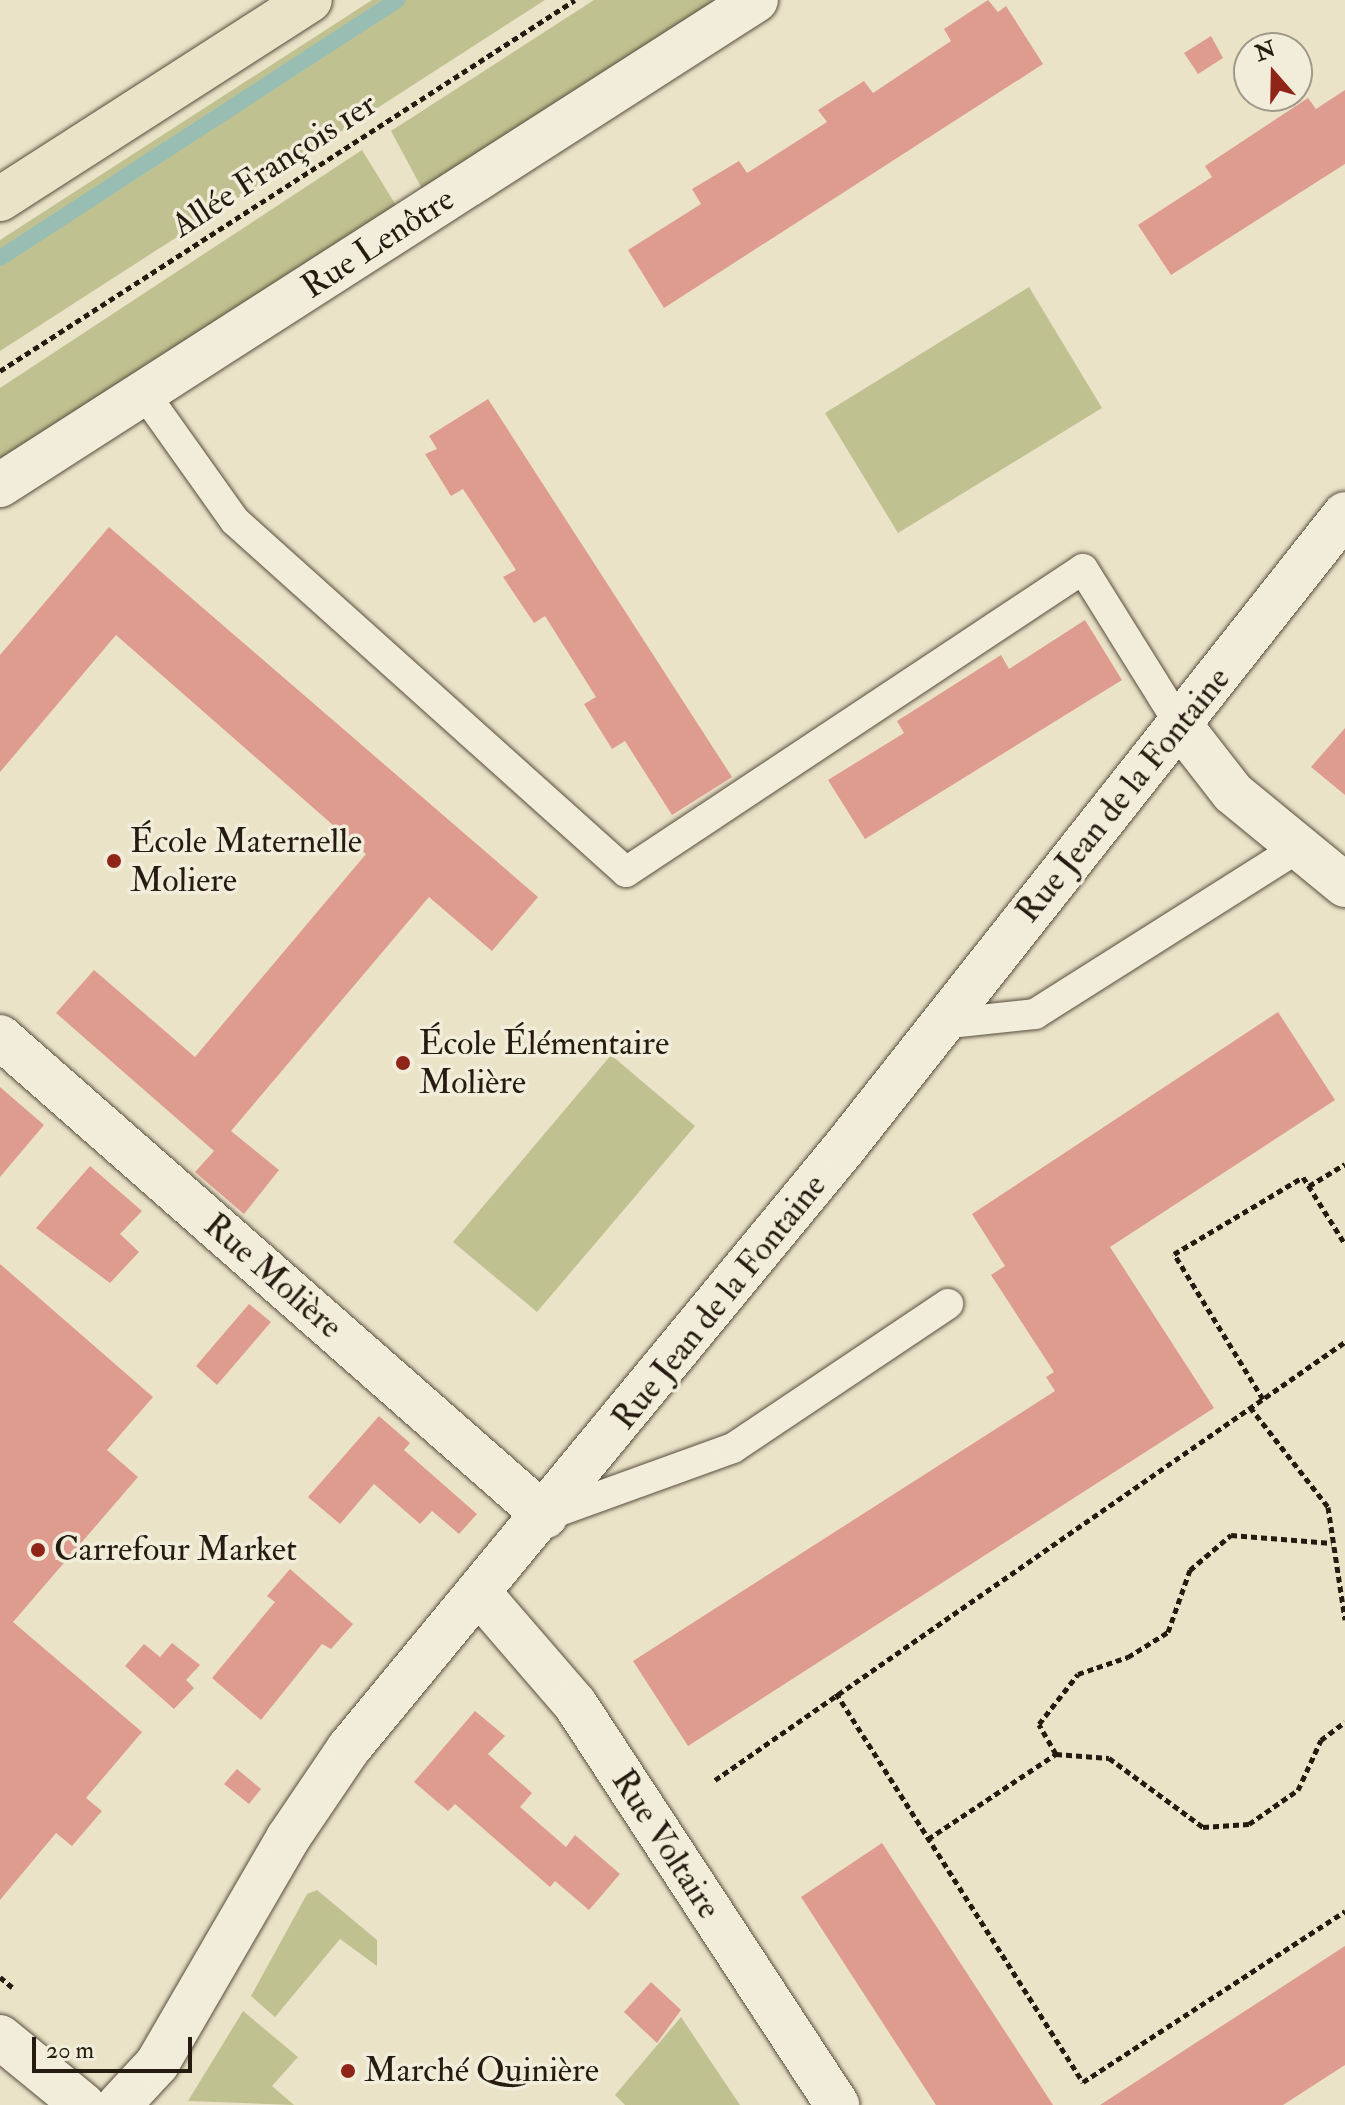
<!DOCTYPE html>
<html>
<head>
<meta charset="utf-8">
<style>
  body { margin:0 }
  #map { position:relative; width:1345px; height:2105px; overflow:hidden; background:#ebe3c8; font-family:"IM FELL Double Pica",serif }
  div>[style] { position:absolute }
  .green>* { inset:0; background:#c0c190 }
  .stream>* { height:16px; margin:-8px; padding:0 8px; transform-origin:8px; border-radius:8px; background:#98beb4 }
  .building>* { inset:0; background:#de9c8f }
  .path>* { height:5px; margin-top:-2.5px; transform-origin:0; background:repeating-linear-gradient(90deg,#261b10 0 6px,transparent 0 10px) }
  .roads { filter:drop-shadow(0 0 2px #574d3e) drop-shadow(0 0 2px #574d3e) }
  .service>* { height:30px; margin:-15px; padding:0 15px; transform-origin:15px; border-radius:15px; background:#f2eddb }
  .minor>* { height:44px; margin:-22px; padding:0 22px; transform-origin:22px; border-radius:22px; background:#f2eddb }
  .tertiary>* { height:44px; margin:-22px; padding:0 22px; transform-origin:22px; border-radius:22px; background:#f2eddb }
  .primary>* { height:44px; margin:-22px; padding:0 22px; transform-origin:22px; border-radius:22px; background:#ebe3c8 }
  .dots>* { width:22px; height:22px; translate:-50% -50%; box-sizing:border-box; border:4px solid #f2eddb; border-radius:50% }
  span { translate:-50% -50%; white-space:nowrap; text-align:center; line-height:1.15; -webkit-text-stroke:7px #f2eddb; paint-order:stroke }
  .street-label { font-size:34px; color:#261b10 }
  .poi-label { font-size:34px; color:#261b10 }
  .left { translate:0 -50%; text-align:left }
  .north { position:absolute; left:1233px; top:32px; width:80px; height:80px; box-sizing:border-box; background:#f2eddb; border:2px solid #a0998a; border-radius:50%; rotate:340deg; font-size:22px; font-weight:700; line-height:32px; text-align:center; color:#261b10 }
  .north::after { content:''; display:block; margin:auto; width:28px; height:36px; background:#8f2418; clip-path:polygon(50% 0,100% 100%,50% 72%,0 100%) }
  .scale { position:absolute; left:32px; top:2037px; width:160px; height:36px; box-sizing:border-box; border:4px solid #261b10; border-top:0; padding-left:10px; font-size:24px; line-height:28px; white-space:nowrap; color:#261b10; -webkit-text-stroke:6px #f2eddb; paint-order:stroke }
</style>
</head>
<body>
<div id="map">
  <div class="green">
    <div style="clip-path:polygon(372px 0,545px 0,0 351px,0 240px)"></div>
    <div style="clip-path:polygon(594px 0,732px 0,426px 196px,391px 131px)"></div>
    <div style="clip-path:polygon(362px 150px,402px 215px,0 469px,0 388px)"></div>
    <div style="clip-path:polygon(1029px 287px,1102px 408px,898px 533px,825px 413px)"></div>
    <div style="clip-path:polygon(611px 1055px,695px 1126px,537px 1312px,453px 1242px)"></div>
    <div style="clip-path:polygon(317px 1890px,377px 1940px,377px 1966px,340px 1939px,275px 2017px,251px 1996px,307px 1894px)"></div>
    <div style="clip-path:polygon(243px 2011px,298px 2057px,272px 2086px,294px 2105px,188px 2101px)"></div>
    <div style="clip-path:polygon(681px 2017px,740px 2105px,625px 2105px,615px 2095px)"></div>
  </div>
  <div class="stream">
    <div style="left:0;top:258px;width:474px;rotate:-33deg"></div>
  </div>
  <div class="building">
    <div style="clip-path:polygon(988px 0,998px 12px,1006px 6px,1043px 64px,664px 308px,628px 250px,701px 204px,692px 189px,739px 161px,747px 173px,827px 122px,818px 110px,864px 81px,873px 93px,951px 41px,944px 29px)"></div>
    <div style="clip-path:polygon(1211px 36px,1223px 58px,1198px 74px,1184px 53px)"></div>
    <div style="clip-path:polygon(1345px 90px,1345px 164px,1171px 275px,1138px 225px,1212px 177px,1205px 166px,1308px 98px,1316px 109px)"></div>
    <div style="clip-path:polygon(488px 399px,732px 777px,672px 815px,625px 741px,612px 749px,584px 704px,596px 697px,545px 616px,534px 623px,503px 577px,516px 570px,463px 489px,451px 496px,425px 454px,437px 449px,429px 436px)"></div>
    <div style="clip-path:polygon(109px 527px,538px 897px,492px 951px,429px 897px,231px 1131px,279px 1170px,244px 1214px,195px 1172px,214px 1151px,56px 1013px,94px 970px,195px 1057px,366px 854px,116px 635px,0 772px,0 655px)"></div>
    <div style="clip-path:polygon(1085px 620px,1122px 680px,865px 839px,828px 780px,904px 733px,897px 721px,1001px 655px,1009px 669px)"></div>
    <div style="clip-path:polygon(1345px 728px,1345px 795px,1311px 767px)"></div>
    <div style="clip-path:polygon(1278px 1012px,1335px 1100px,1110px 1247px,1214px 1408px,688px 1746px,633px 1661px,1055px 1391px,1046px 1377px,1054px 1372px,991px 1275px,1005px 1266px,972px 1214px)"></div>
    <div style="clip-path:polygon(0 1087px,44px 1125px,0 1177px)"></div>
    <div style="clip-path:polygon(90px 1166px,142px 1211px,120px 1234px,139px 1252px,110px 1283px,36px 1228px)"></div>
    <div style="clip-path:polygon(0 1264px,153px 1397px,107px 1450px,138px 1477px,13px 1622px,142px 1732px,86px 1798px,102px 1811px,72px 1846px,56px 1833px,0 1900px)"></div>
    <div style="clip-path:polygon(249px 1304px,271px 1322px,217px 1385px,196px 1366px)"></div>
    <div style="clip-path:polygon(379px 1416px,410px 1443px,404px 1450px,477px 1514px,459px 1534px,432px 1511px,420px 1524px,374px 1484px,340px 1524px,308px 1497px)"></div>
    <div style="clip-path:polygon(290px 1569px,353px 1624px,331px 1649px,322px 1644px,261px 1720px,212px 1678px,275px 1602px,267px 1596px)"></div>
    <div style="clip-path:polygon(172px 1643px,200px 1665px,186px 1680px,194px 1688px,174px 1709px,125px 1666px,144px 1644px,160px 1657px)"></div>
    <div style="clip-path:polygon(475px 1711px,505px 1736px,488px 1754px,532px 1793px,520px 1807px,566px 1847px,575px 1835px,620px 1874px,589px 1910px,555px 1881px,550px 1887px,455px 1804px,448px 1811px,414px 1782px)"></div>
    <div style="clip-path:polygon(237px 1769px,261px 1789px,249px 1804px,224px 1784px)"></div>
    <div style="clip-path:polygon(882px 1843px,1053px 2105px,936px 2105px,801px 1897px)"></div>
    <div style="clip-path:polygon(1345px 1946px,1345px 2065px,1283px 2105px,1100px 2105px)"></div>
    <div style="clip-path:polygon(651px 1982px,681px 2010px,657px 2043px,624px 2012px)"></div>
  </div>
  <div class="path">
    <div style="left:0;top:371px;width:684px;rotate:-32.83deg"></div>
    <div style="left:1309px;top:1186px;width:42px;rotate:-31.4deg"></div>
    <div style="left:1263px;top:1399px;width:170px;rotate:-121.5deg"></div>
    <div style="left:1174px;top:1254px;width:150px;rotate:-30.8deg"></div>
    <div style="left:1303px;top:1177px;width:79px;rotate:57.9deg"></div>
    <div style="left:1250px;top:1407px;width:127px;rotate:52deg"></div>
    <div style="left:1328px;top:1507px;width:114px;rotate:81.4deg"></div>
    <div style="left:836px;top:1693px;width:461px;rotate:57.6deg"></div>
    <div style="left:1083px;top:2082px;width:313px;rotate:-33.1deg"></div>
    <div style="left:1056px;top:1754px;width:53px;rotate:4.3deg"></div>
    <div style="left:1109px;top:1758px;width:117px;rotate:36.3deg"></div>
    <div style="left:1203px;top:1827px;width:46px;rotate:-3.7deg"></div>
    <div style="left:1249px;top:1824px;width:60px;rotate:-34.8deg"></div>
    <div style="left:1298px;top:1790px;width:55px;rotate:-65.3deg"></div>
    <div style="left:1321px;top:1740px;width:30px;rotate:-37deg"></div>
    <div style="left:715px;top:1780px;width:767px;rotate:-34.81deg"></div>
    <div style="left:928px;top:1839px;width:154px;rotate:-33.6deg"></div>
    <div style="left:1056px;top:1754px;width:34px;rotate:-120deg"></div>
    <div style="left:1039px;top:1724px;width:63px;rotate:-52deg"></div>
    <div style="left:1078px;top:1674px;width:53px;rotate:-18.8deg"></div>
    <div style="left:1128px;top:1657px;width:47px;rotate:-32deg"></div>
    <div style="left:1168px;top:1632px;width:66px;rotate:-70.5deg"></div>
    <div style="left:1190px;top:1570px;width:54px;rotate:-40.5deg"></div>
    <div style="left:1231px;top:1535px;width:101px;rotate:4.5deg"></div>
    <div style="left:0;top:1977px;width:16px;rotate:40deg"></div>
  </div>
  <div class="roads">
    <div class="service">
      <div style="left:144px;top:393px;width:157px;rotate:54.6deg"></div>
      <div style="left:235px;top:521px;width:525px;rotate:41.91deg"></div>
      <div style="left:626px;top:872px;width:548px;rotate:-33.55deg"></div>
      <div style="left:1083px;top:569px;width:184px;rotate:58.1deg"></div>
      <div style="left:941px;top:1024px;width:95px;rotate:-6.1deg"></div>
      <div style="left:1035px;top:1014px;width:312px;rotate:-32.3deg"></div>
      <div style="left:545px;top:1516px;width:200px;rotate:-19.9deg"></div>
      <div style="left:733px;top:1448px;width:259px;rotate:-33.8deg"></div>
    </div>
    <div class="minor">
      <div style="left:0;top:485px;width:898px;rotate:-32.68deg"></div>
      <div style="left:1180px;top:725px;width:86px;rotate:52.1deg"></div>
      <div style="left:1233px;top:793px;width:145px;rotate:39.4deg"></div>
      <div style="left:0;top:1037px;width:726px;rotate:41.31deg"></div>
      <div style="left:480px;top:1594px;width:145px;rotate:49.2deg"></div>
      <div style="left:575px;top:1704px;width:479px;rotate:56.8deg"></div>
      <div style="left:119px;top:2105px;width:56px;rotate:-47.2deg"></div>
      <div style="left:157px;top:2064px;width:261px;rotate:-59.9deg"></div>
      <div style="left:288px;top:1838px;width:109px;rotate:-55.9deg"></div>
      <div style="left:349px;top:1748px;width:778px;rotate:-50.48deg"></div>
      <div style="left:844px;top:1148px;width:808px;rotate:-51.68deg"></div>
    </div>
    <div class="tertiary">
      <div style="left:0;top:2037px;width:107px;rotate:39.3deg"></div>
    </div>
    <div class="primary">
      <div style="left:0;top:199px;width:368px;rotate:-32.7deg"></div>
    </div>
  </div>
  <div class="dots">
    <div style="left:114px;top:861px;background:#8f2418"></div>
    <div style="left:403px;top:1063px;background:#8f2418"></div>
    <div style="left:38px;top:1550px;background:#8f2418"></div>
    <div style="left:348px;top:2071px;background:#8f2418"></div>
  </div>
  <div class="street-label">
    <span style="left:274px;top:165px;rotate:-33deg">Allée François 1er</span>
    <span style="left:378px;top:243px;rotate:-33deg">Rue Lenôtre</span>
    <span style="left:1123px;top:795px;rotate:-51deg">Rue Jean de la Fontaine</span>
    <span style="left:273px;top:1276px;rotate:41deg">Rue Molière</span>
    <span style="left:719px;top:1302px;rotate:-51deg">Rue Jean de la Fontaine</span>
    <span style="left:666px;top:1844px;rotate:57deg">Rue Voltaire</span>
  </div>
  <div class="poi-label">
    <span class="left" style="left:130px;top:861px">École Maternelle<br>Moliere</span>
    <span class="left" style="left:419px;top:1063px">École Élémentaire<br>Molière</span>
    <span class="left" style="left:54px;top:1550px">Carrefour Market</span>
    <span class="left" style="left:364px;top:2071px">Marché Quinière</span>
  </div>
  <div class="north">N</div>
  <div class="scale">20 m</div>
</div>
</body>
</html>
